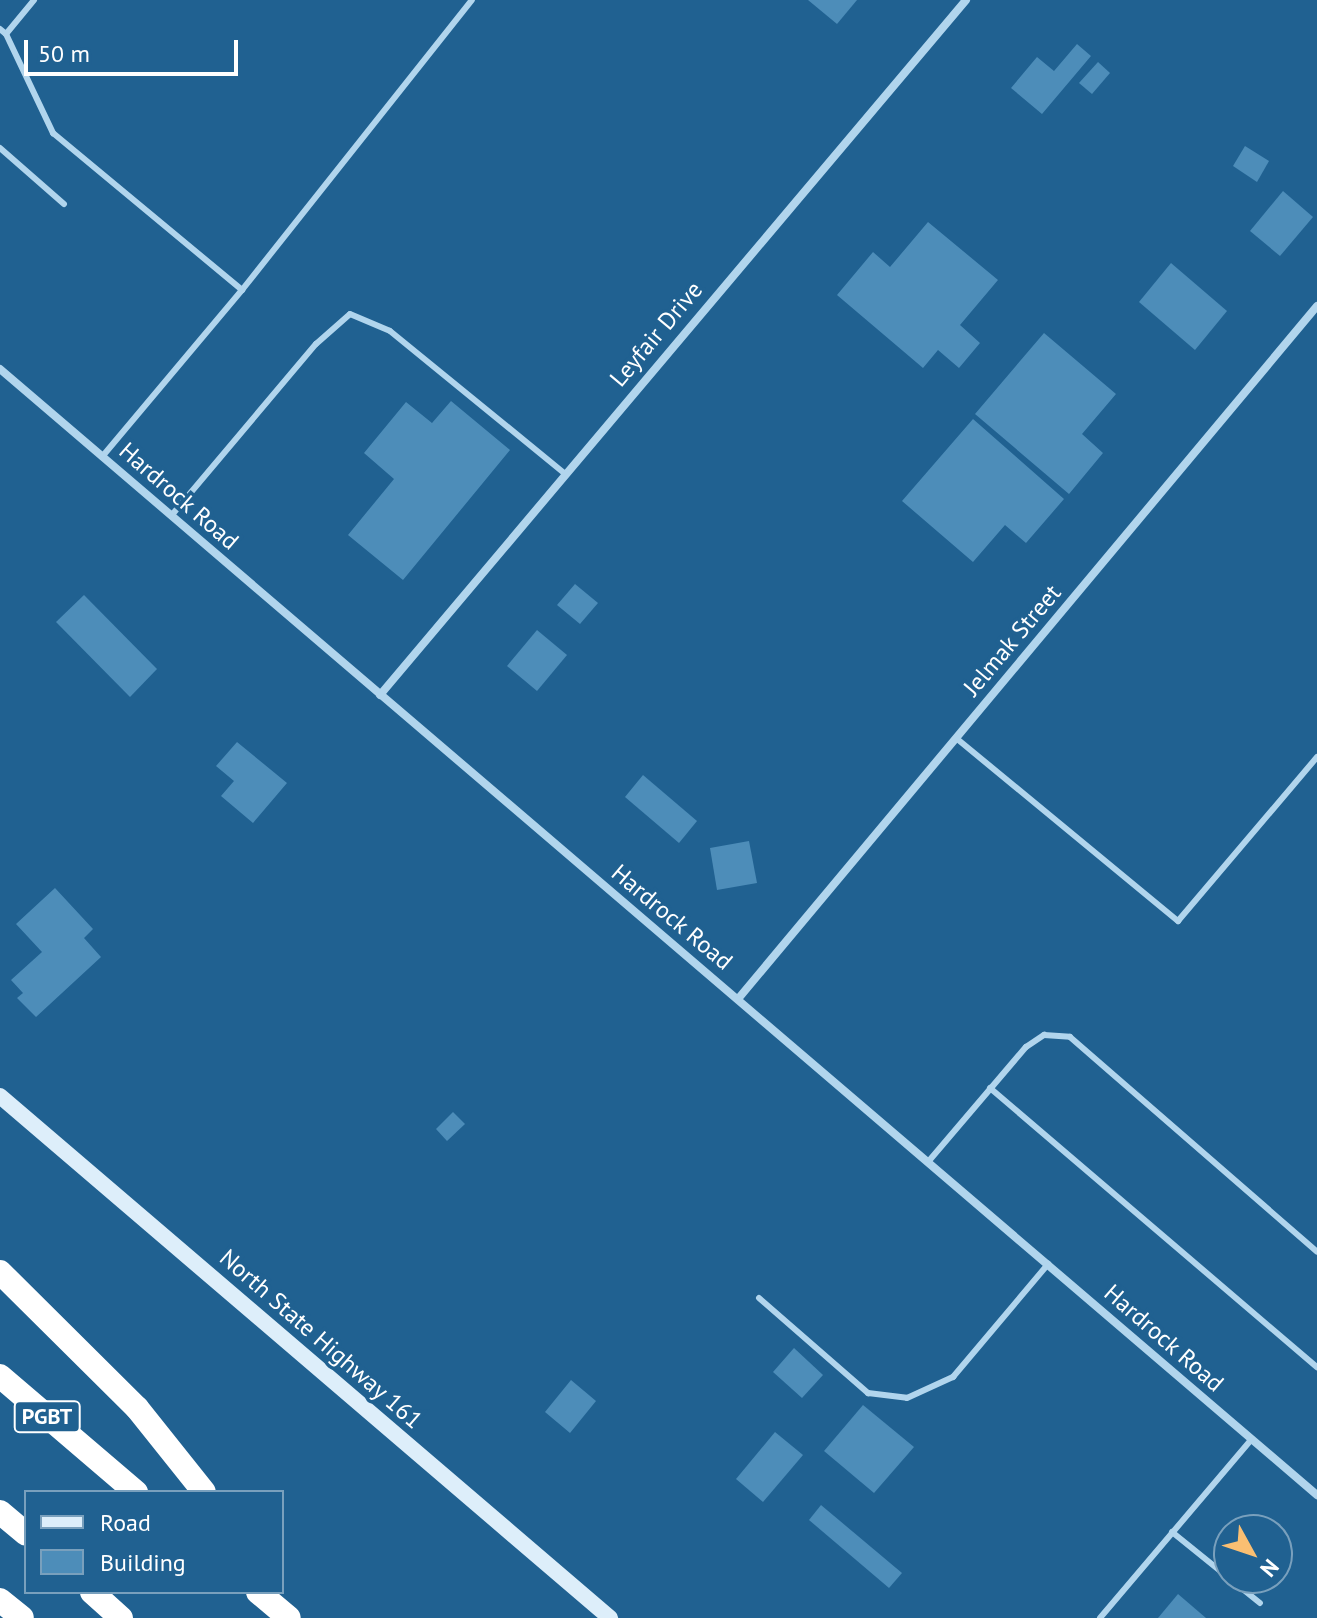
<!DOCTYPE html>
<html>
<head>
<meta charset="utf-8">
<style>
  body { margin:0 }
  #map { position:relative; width:1317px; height:1618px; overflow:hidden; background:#206191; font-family:"PT Sans",sans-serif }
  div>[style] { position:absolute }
  .building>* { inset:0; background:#4d8db9 }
  .service>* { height:6px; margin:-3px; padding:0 3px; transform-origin:3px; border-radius:3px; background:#b1d5ed }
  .minor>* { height:8px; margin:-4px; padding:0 4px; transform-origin:4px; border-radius:4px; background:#b1d5ed }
  .secondary>* { height:16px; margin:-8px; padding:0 8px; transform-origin:8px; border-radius:8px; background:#ddeefa }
  .motorway>* { height:24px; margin:-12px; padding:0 12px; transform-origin:12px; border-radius:12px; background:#fff }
  span { translate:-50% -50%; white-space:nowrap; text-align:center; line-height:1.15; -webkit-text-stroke:7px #206191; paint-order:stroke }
  .shield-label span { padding:2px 6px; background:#206191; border:2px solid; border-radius:6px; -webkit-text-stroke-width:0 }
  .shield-label { font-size:22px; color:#fff; font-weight:700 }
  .street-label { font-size:24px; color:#fff }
  .legend { position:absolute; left:24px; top:1490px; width:260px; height:104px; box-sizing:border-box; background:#206191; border:2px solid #79a0bd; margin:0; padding:10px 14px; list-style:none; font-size:24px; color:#fff }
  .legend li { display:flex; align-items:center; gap:16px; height:40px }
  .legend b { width:40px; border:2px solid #79a0bd }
  .north { position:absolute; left:1213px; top:1514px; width:80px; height:80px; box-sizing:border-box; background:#206191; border:2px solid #79a0bd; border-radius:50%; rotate:130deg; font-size:22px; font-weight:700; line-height:32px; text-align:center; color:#fff }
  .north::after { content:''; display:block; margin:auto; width:28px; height:36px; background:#fabf72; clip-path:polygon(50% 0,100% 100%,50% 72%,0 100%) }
  .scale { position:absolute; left:24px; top:40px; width:214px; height:36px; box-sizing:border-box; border:4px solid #fff; border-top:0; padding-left:10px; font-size:24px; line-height:28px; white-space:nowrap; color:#fff; -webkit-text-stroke:6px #206191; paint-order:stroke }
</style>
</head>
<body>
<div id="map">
  <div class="building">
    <div style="clip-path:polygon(808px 0,857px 0,837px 24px)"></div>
    <div style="clip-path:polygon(1077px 44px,1091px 56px,1042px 114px,1011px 88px,1037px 57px,1054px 71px)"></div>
    <div style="clip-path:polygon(1098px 62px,1110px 73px,1092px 94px,1079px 83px)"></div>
    <div style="clip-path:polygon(1245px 146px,1269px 161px,1257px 182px,1233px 166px)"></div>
    <div style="clip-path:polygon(1283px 191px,1313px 217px,1280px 256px,1250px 231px)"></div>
    <div style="clip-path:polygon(928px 222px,998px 280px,960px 325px,980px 343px,959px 368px,938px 350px,923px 368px,837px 295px,873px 252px,890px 267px)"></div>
    <div style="clip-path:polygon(1171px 263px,1227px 311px,1195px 350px,1139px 302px)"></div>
    <div style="clip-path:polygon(1044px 333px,1116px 394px,1082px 434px,1103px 453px,1069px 494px,975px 414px)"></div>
    <div style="clip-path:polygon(451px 401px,510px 450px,403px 580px,348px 535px,394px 479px,364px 453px,406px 402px,432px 423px)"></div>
    <div style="clip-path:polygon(973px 419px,1064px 499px,1026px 543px,1005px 525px,973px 562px,902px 501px)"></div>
    <div style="clip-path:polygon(575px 584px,598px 603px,580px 624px,557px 605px)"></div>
    <div style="clip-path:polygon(84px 595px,157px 669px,130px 697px,56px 622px)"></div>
    <div style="clip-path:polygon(537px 630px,567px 655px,537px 691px,507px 666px)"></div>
    <div style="clip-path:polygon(237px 742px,287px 783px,253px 823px,221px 796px,234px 781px,216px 766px)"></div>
    <div style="clip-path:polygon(643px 775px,697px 821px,679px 843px,625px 797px)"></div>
    <div style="clip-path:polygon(749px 841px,757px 883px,717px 890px,710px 848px)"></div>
    <div style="clip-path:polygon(55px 888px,93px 929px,84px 938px,101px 957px,36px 1017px,17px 998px,23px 993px,11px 980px,42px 952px,16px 924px)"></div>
    <div style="clip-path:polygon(453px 1112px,465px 1124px,447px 1141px,436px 1129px)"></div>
    <div style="clip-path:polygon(794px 1348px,823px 1375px,802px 1398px,773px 1372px)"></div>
    <div style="clip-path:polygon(571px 1380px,596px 1401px,570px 1433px,545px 1412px)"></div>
    <div style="clip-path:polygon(863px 1405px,914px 1447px,874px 1493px,824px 1451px)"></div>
    <div style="clip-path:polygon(775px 1432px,803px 1455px,763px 1502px,736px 1479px)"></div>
    <div style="clip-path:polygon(821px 1505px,902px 1573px,889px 1588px,809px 1520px)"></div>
    <div style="clip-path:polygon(1178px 1594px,1206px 1618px,1158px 1618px)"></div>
  </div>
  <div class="service">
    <div style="left:0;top:29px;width:8px;rotate:40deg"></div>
    <div style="left:6px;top:34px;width:44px;rotate:-50.5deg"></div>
    <div style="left:6px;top:34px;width:110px;rotate:64.6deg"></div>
    <div style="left:53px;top:133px;width:246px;rotate:39.7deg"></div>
    <div style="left:242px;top:290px;width:218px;rotate:130deg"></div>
    <div style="left:0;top:148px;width:85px;rotate:41.2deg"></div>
    <div style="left:242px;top:290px;width:370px;rotate:-51.6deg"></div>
    <div style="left:171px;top:516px;width:225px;rotate:-49.9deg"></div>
    <div style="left:316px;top:344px;width:45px;rotate:-41.4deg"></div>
    <div style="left:350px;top:314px;width:43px;rotate:23deg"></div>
    <div style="left:390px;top:331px;width:225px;rotate:39.2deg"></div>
    <div style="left:956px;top:738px;width:288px;rotate:39.5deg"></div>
    <div style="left:1178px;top:921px;width:215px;rotate:-49.7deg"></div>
    <div style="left:990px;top:1088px;width:430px;rotate:40.5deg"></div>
    <div style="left:928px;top:1162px;width:151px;rotate:-49.6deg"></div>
    <div style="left:1026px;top:1047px;width:22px;rotate:-34deg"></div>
    <div style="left:1044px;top:1035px;width:26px;rotate:4deg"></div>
    <div style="left:1070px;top:1037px;width:327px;rotate:41deg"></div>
    <div style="left:759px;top:1298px;width:145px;rotate:41.1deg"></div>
    <div style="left:868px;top:1393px;width:39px;rotate:7deg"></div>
    <div style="left:907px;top:1398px;width:51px;rotate:-24.5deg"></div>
    <div style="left:953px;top:1377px;width:148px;rotate:-49.9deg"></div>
    <div style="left:1172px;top:1532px;width:113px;rotate:38.9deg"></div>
    <div style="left:1100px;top:1618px;width:235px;rotate:-49.7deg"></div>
  </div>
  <div class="minor">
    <div style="left:0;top:369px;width:1733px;rotate:40.53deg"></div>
    <div style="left:380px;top:695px;width:909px;rotate:-49.86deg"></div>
    <div style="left:738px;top:999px;width:903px;rotate:-50.12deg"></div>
  </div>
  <div class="secondary">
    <div style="left:0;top:1096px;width:803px;rotate:40.55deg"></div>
  </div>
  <div class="motorway">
    <div style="left:0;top:1272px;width:193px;rotate:44.8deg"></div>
    <div style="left:137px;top:1408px;width:107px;rotate:51.4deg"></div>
    <div style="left:0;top:1376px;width:179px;rotate:40.5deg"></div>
    <div style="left:0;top:1512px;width:34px;rotate:40deg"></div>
    <div style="left:92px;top:1592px;width:39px;rotate:42deg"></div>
    <div style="left:258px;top:1592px;width:40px;rotate:40deg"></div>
    <div style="left:0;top:1600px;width:28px;rotate:39deg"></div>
  </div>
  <div class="shield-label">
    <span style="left:47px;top:1417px">PGBT</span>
  </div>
  <div class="street-label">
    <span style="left:656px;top:334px;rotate:-50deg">Leyfair Drive</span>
    <span style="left:179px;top:496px;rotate:41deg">Hardrock Road</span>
    <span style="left:1012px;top:640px;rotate:-50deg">Jelmak Street</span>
    <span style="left:672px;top:917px;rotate:40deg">Hardrock Road</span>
    <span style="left:1164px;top:1338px;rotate:41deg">Hardrock Road</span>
    <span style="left:321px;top:1339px;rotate:41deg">North State Highway 161</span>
  </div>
  <ul class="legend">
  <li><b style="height:10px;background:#ddeefa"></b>Road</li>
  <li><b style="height:22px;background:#4d8db9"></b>Building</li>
  </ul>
  <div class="north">N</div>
  <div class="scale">50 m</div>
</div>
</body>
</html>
